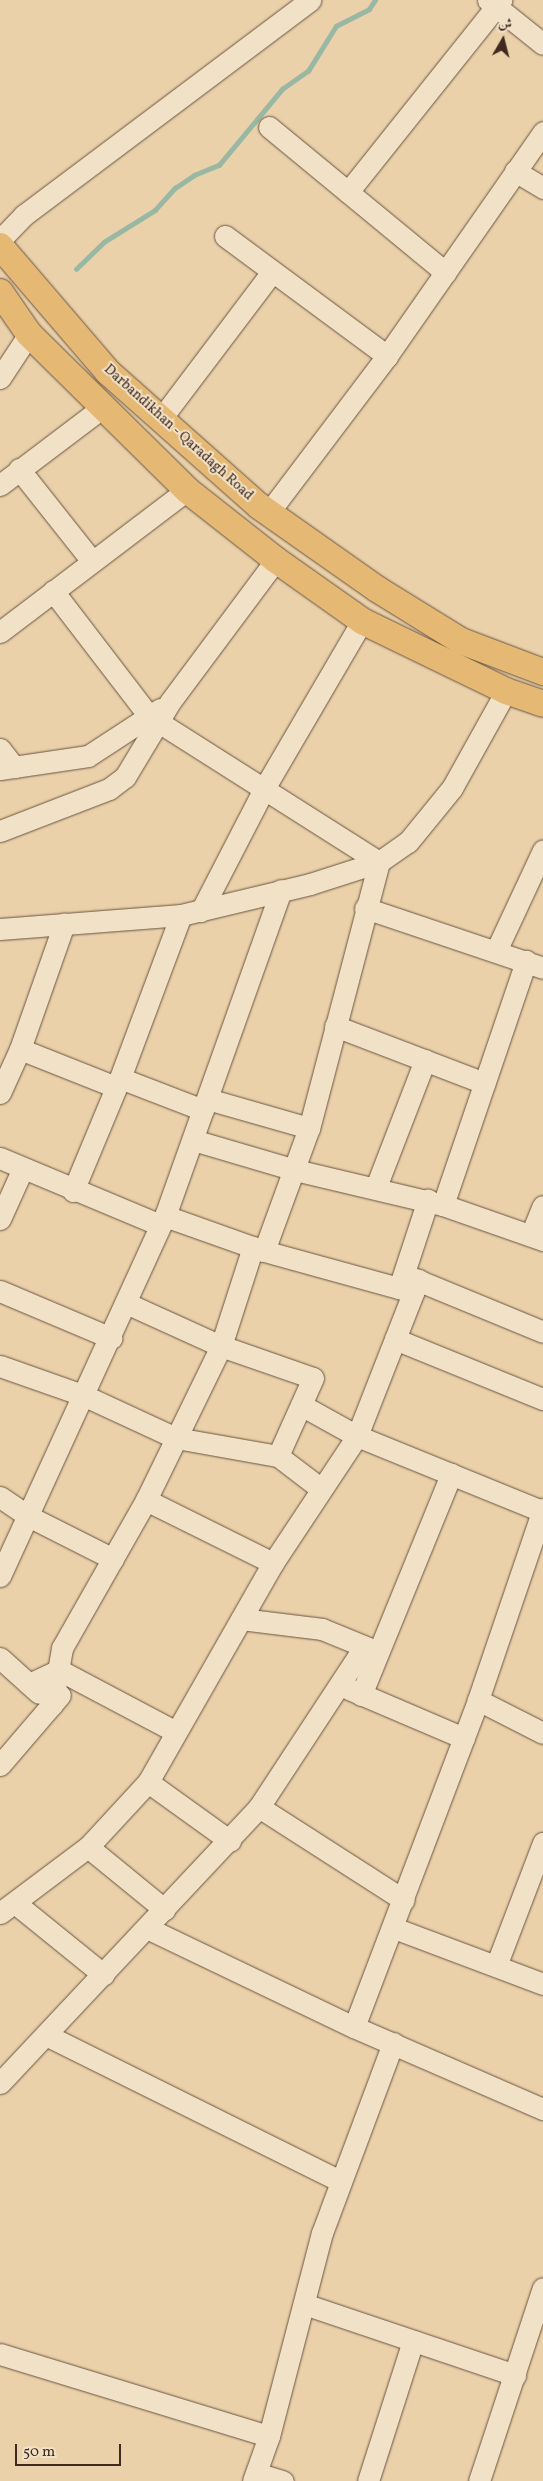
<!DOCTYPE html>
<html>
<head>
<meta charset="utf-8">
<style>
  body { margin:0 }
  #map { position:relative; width:543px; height:2481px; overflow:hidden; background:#ead1a9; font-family:Vollkorn,Amiri,serif }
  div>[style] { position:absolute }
  .stream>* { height:4.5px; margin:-2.25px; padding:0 2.25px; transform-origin:2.25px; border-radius:2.25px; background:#98b8a4 }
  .roads { filter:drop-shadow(0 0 1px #6a5442) drop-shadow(0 0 1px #6a5442) }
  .minor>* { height:21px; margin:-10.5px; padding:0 10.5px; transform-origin:10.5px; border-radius:10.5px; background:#f1e1c7 }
  .major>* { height:26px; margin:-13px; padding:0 13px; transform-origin:13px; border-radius:13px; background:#e5b874 }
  span { translate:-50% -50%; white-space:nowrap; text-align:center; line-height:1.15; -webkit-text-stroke:4px #f1e1c7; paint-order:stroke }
  .street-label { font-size:14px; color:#402a20 }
  .north { position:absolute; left:478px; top:15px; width:50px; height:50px; -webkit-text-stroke:4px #f1e1c7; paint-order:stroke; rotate:8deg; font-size:14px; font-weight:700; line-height:20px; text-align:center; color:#402a20 }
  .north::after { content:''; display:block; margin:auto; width:18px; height:22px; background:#402a20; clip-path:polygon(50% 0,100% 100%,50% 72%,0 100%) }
  .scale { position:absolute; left:15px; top:2444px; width:106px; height:22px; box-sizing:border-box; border:2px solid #402a20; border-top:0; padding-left:6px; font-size:15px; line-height:18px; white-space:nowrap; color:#402a20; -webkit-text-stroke:4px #f1e1c7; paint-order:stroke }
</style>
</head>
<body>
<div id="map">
  <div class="stream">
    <div style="left:76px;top:269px;width:39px;rotate:-44deg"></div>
    <div style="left:104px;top:242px;width:60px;rotate:-32.1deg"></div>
    <div style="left:155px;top:210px;width:30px;rotate:-48deg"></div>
    <div style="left:175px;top:188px;width:23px;rotate:-34deg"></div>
    <div style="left:194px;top:175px;width:27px;rotate:-22deg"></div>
    <div style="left:219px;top:165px;width:99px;rotate:-50.3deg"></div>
    <div style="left:282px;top:89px;width:32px;rotate:-35deg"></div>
    <div style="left:308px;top:71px;width:53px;rotate:-58.1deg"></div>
    <div style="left:336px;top:26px;width:37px;rotate:-27deg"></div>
    <div style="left:369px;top:9px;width:11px;rotate:-56deg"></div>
  </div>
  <div class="roads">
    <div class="minor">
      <div style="left:488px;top:0;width:70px;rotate:38.7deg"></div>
      <div style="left:269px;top:127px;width:229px;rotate:39.5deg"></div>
      <div style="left:515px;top:171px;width:33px;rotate:31deg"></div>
      <div style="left:348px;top:192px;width:246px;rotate:-51.4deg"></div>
      <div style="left:225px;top:236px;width:202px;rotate:36.5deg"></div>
      <div style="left:0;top:240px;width:35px;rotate:-46deg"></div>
      <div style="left:24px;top:215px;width:358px;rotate:-36.9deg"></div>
      <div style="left:0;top:378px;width:53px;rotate:-56.6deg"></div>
      <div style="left:160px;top:420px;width:186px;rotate:-52.9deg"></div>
      <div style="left:19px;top:469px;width:117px;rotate:51.6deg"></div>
      <div style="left:0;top:485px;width:129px;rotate:-37.1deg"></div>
      <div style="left:269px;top:512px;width:196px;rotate:-52.9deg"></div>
      <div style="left:387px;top:356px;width:273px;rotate:-55.1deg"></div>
      <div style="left:53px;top:591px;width:158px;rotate:52.5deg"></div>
      <div style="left:149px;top:716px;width:272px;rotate:32.4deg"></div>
      <div style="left:379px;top:862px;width:275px;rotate:104.7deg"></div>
      <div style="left:309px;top:1128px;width:106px;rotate:-164.1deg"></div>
      <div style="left:0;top:632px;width:235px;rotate:-37.2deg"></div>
      <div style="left:0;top:749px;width:23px;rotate:52deg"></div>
      <div style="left:0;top:769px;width:89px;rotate:-8.4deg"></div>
      <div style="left:88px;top:756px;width:86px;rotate:-33.1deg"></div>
      <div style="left:0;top:831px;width:117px;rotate:-21.1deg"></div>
      <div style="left:109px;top:789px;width:20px;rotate:-37deg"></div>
      <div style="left:125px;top:777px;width:87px;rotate:-59deg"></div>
      <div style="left:170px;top:702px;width:177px;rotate:-53.3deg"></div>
      <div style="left:365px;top:908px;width:188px;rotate:18.6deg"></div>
      <div style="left:201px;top:911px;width:140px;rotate:-62.7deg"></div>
      <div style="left:265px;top:787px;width:192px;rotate:-59.7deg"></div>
      <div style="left:0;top:929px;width:182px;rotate:-4.4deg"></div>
      <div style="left:181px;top:915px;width:133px;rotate:-13.5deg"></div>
      <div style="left:310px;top:884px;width:72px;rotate:-17.7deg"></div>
      <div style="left:379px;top:862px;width:35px;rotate:-35deg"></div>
      <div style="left:408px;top:842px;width:70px;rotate:-50.8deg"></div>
      <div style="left:452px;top:788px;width:111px;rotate:-60.9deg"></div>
      <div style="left:496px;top:951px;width:111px;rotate:-65deg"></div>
      <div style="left:335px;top:1026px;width:160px;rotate:20.9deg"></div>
      <div style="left:20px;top:1049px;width:103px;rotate:21.6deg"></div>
      <div style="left:120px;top:1078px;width:89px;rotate:21.1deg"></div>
      <div style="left:0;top:1093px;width:48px;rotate:-65.6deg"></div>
      <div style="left:20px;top:1049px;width:133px;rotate:-70.6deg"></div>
      <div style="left:193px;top:1140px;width:106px;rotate:16.4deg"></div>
      <div style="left:295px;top:1170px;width:152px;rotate:13.3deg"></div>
      <div style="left:443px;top:1205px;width:106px;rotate:19.3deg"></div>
      <div style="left:0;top:1158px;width:173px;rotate:22.7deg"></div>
      <div style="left:376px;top:1187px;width:136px;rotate:-68.9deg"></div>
      <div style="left:73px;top:1191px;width:122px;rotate:-67.4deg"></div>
      <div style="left:120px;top:1078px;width:174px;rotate:-69.5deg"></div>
      <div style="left:443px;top:1205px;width:258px;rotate:-71.2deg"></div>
      <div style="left:165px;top:1216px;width:105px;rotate:19.5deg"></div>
      <div style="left:264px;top:1251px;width:155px;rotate:15.4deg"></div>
      <div style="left:0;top:1219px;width:56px;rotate:-65.7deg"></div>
      <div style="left:531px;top:1235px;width:31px;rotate:-68deg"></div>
      <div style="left:264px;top:1251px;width:131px;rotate:-69.9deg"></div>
      <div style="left:405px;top:1275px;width:149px;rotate:22.4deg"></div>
      <div style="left:399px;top:1288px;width:93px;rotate:-71.8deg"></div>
      <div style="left:0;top:1291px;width:121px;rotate:22.9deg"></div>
      <div style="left:126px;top:1303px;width:104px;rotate:24.4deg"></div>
      <div style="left:221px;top:1346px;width:97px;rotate:19.2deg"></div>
      <div style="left:313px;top:1378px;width:85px;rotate:114.2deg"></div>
      <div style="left:395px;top:1339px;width:160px;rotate:22.1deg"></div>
      <div style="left:0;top:1366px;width:90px;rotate:19.4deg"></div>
      <div style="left:85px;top:1396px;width:100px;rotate:24.8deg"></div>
      <div style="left:176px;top:1438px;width:104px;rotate:10deg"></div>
      <div style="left:278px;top:1456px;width:53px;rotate:37.3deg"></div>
      <div style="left:301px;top:1405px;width:64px;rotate:29deg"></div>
      <div style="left:357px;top:1436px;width:200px;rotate:22.1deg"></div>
      <div style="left:0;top:1497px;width:36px;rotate:34deg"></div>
      <div style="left:30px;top:1517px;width:93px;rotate:26.8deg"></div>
      <div style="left:146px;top:1500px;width:142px;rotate:26.4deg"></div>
      <div style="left:0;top:1576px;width:396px;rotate:-65.4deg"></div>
      <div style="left:165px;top:1216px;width:346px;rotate:-70.4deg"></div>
      <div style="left:241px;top:1619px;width:82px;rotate:7deg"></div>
      <div style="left:322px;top:1629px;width:58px;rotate:22.2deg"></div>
      <div style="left:0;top:1658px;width:52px;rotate:41.9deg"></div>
      <div style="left:29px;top:1684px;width:33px;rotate:-25deg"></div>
      <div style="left:59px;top:1670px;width:132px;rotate:27.9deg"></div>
      <div style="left:349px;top:1689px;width:125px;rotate:23.1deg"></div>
      <div style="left:361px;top:1695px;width:239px;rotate:-67.8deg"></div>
      <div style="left:478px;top:1700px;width:73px;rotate:26.9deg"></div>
      <div style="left:52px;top:1705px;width:58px;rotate:-80deg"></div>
      <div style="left:62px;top:1648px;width:170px;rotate:-60.4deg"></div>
      <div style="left:146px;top:1500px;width:171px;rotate:-64deg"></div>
      <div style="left:221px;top:1346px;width:104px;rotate:-72.1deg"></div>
      <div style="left:0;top:1765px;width:92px;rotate:-49.4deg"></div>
      <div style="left:148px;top:1782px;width:101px;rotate:35.7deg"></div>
      <div style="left:259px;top:1807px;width:172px;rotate:32.7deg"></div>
      <div style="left:88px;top:1847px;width:99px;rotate:39.3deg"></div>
      <div style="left:15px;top:1903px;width:114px;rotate:39deg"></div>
      <div style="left:0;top:1913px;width:110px;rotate:-36.9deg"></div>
      <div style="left:88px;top:1847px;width:88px;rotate:-47.3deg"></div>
      <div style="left:148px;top:1782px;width:252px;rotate:-60.3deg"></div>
      <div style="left:273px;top:1563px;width:152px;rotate:-56.5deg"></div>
      <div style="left:357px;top:1436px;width:168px;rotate:-68.6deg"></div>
      <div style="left:147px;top:1928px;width:229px;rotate:25.6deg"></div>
      <div style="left:354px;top:2027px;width:206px;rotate:23.5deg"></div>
      <div style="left:394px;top:1928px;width:159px;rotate:20.6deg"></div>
      <div style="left:496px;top:1966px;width:132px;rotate:-69.1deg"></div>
      <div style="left:354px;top:2027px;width:350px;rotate:-69.2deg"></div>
      <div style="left:478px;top:1700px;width:202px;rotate:-71.2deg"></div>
      <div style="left:46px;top:2035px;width:328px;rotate:26.4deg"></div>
      <div style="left:0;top:2083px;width:378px;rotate:-46.8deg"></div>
      <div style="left:259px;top:1807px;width:191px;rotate:-56.7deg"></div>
      <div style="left:304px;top:2304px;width:223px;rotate:18.6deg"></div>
      <div style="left:0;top:2354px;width:281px;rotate:17deg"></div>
      <div style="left:256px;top:2473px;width:28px;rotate:17deg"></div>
      <div style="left:253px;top:2481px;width:48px;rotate:-70.4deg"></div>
      <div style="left:269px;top:2436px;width:210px;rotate:-75.4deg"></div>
      <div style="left:322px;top:2233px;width:203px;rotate:-69.5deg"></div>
      <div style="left:368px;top:2481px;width:147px;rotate:-72.2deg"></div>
      <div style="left:479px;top:2481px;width:203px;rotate:-71.7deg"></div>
    </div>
    <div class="major">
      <div style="left:0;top:246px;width:166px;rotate:49.4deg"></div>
      <div style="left:108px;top:372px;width:202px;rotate:41.6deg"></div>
      <div style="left:259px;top:506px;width:144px;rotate:35.1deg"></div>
      <div style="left:377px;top:589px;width:99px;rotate:31.8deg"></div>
      <div style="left:461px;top:641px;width:88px;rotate:20.7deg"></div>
      <div style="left:0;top:292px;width:51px;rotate:55.4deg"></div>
      <div style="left:29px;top:334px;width:222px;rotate:44.6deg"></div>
      <div style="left:187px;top:490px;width:113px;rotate:38.2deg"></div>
      <div style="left:276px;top:560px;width:105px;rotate:35.3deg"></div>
      <div style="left:362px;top:621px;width:160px;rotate:25.9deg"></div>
      <div style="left:506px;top:691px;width:39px;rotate:19deg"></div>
    </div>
  </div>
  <div class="street-label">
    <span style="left:178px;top:433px;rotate:42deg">Darbandikhan - Qaradagh Road</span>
  </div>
  <div class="north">ش</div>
  <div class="scale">50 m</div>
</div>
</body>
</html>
